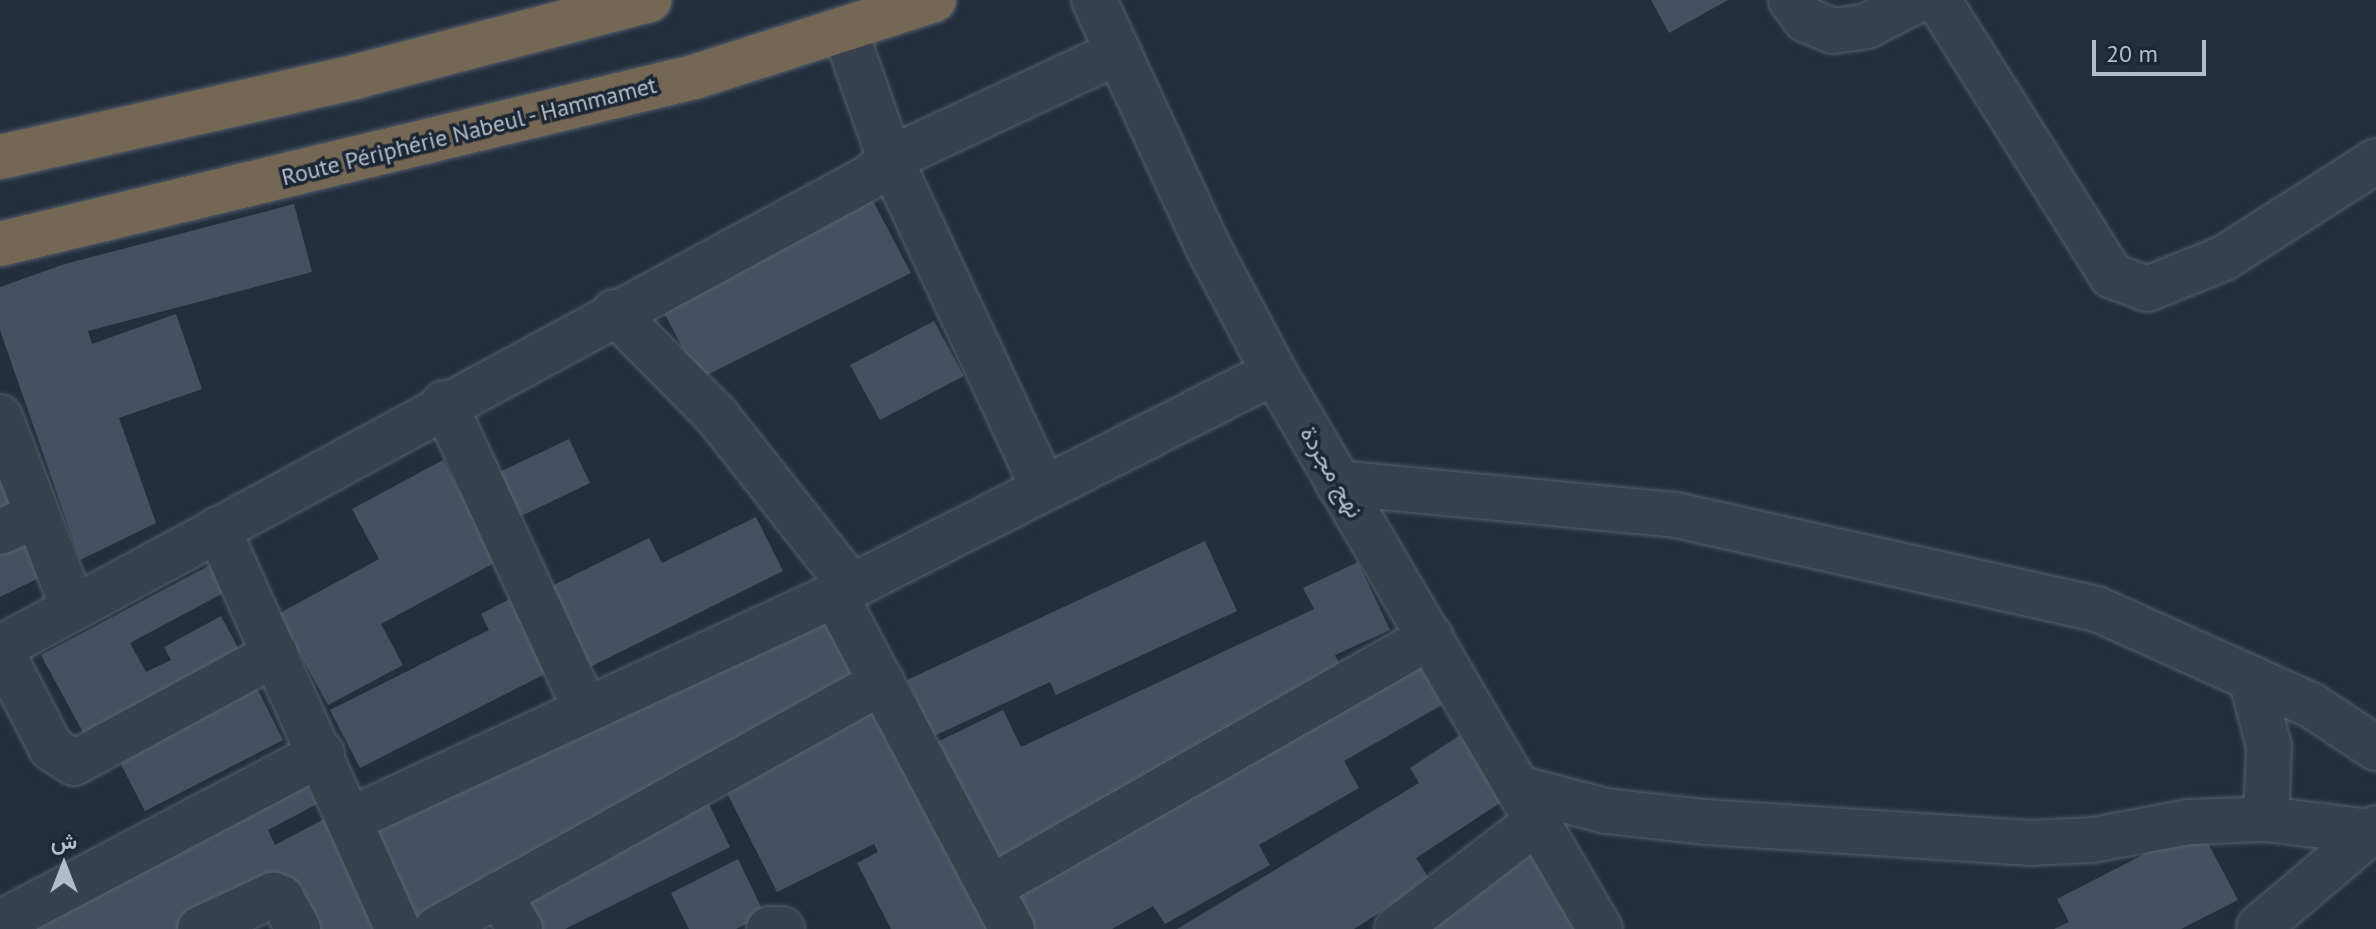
<!DOCTYPE html>
<html>
<head>
<meta charset="utf-8">
<style>
  body { margin:0 }
  #map { position:relative; width:2376px; height:929px; overflow:hidden; background:#242f3e; font-family:"PT Sans",Vazirmatn,sans-serif }
  div>[style] { position:absolute }
  .building>* { inset:0; background:#455162 }
  .roads { filter:drop-shadow(0 0 2px #565f6c) drop-shadow(0 0 2px #565f6c) }
  .minor>* { height:44px; margin:-22px; padding:0 22px; transform-origin:22px; border-radius:22px; background:#38414e }
  .highway>* { height:44px; margin:-22px; padding:0 22px; transform-origin:22px; border-radius:22px; background:#746855 }
  span { translate:-50% -50%; white-space:nowrap; text-align:center; line-height:1.15; -webkit-text-stroke:7px #1d2633; paint-order:stroke }
  .street-label { font-size:24px; color:#b4bcc9 }
  .north { position:absolute; left:24px; top:825px; width:80px; height:80px; -webkit-text-stroke:6px #1d2633; paint-order:stroke; rotate:0deg; font-size:22px; font-weight:700; line-height:32px; text-align:center; color:#b4bcc9 }
  .north::after { content:''; display:block; margin:auto; width:28px; height:36px; background:#b4bcc9; clip-path:polygon(50% 0,100% 100%,50% 72%,0 100%) }
  .scale { position:absolute; left:2092px; top:40px; width:114px; height:36px; box-sizing:border-box; border:4px solid #b4bcc9; border-top:0; padding-left:10px; font-size:24px; line-height:28px; white-space:nowrap; color:#b4bcc9; -webkit-text-stroke:6px #1d2633; paint-order:stroke }
</style>
</head>
<body>
<div id="map">
  <div class="building">
    <div style="clip-path:polygon(1651px 0,1728px 0,1669px 33px)"></div>
    <div style="clip-path:polygon(872px 199px,911px 273px,699px 379px,663px 311px)"></div>
    <div style="clip-path:polygon(294px 204px,312px 272px,88px 331px,92px 344px,176px 314px,202px 389px,119px 418px,156px 523px,80px 560px,0 330px,0 287px,65px 264px)"></div>
    <div style="clip-path:polygon(934px 321px,964px 376px,880px 420px,850px 365px)"></div>
    <div style="clip-path:polygon(569px 439px,590px 483px,513px 520px,491px 476px)"></div>
    <div style="clip-path:polygon(0 452px,24px 507px,0 517px)"></div>
    <div style="clip-path:polygon(443px 460px,498px 561px,381px 624px,403px 665px,328px 705px,278px 614px,379px 559px,352px 509px)"></div>
    <div style="clip-path:polygon(756px 517px,783px 571px,590px 667px,550px 587px,649px 538px,662px 563px)"></div>
    <div style="clip-path:polygon(21px 531px,43px 576px,0 597px,0 542px)"></div>
    <div style="clip-path:polygon(1205px 541px,1237px 611px,1056px 695px,1050px 682px,934px 736px,907px 680px)"></div>
    <div style="clip-path:polygon(1358px 562px,1390px 630px,1335px 655px,1344px 673px,999px 864px,937px 742px,1003px 710px,1021px 747px,1314px 609px,1303px 588px)"></div>
    <div style="clip-path:polygon(212px 564px,227px 591px,130px 643px,146px 672px,171px 660px,164px 647px,221px 616px,241px 653px,85px 736px,41px 655px)"></div>
    <div style="clip-path:polygon(515px 596px,553px 670px,360px 768px,330px 710px,489px 630px,481px 614px)"></div>
    <div style="clip-path:polygon(830px 610px,864px 679px,418px 927px,372px 831px)"></div>
    <div style="clip-path:polygon(1420px 665px,1442px 705px,1344px 761px,1359px 788px,1259px 845px,1270px 865px,1165px 924px,1153px 906px,1112px 929px,1031px 929px,1012px 896px)"></div>
    <div style="clip-path:polygon(255px 684px,283px 740px,145px 811px,116px 755px)"></div>
    <div style="clip-path:polygon(870px 709px,990px 929px,891px 929px,857px 863px,878px 852px,874px 844px,777px 892px,722px 783px)"></div>
    <div style="clip-path:polygon(1460px 735px,1503px 801px,1416px 858px,1430px 880px,1354px 929px,1177px 929px,1419px 783px,1410px 768px)"></div>
    <div style="clip-path:polygon(303px 778px,317px 804px,268px 830px,275px 845px,324px 819px,380px 929px,305px 929px,280px 880px,185px 929px,17px 929px)"></div>
    <div style="clip-path:polygon(707px 800px,730px 847px,565px 929px,537px 929px,519px 894px)"></div>
    <div style="clip-path:polygon(2199px 826px,2238px 900px,2181px 929px,2054px 929px,2069px 922px,2057px 899px)"></div>
    <div style="clip-path:polygon(1531px 854px,1574px 929px,1428px 929px)"></div>
    <div style="clip-path:polygon(738px 859px,765px 915px,736px 929px,689px 929px,671px 893px)"></div>
  </div>
  <div class="roads">
    <div class="minor">
      <div style="left:1094px;top:0;width:274px;rotate:65.2deg"></div>
      <div style="left:1209px;top:249px;width:139px;rotate:62.1deg"></div>
      <div style="left:1274px;top:372px;width:645px;rotate:59.66deg"></div>
      <div style="left:1791px;top:0;width:25px;rotate:53deg"></div>
      <div style="left:1806px;top:20px;width:29px;rotate:22deg"></div>
      <div style="left:1833px;top:31px;width:34px;rotate:-8deg"></div>
      <div style="left:1867px;top:26px;width:56px;rotate:-27.5deg"></div>
      <div style="left:1938px;top:0;width:326px;rotate:57.8deg"></div>
      <div style="left:2112px;top:276px;width:37px;rotate:20deg"></div>
      <div style="left:2147px;top:289px;width:83px;rotate:-21.9deg"></div>
      <div style="left:2224px;top:258px;width:180px;rotate:-32.5deg"></div>
      <div style="left:845px;top:31px;width:136px;rotate:70.6deg"></div>
      <div style="left:890px;top:159px;width:252px;rotate:-25.1deg"></div>
      <div style="left:614px;top:312px;width:145px;rotate:45.3deg"></div>
      <div style="left:716px;top:415px;width:219px;rotate:51.7deg"></div>
      <div style="left:444px;top:403px;width:338px;rotate:65.2deg"></div>
      <div style="left:0;top:417px;width:202px;rotate:69.1deg"></div>
      <div style="left:1338px;top:483px;width:340px;rotate:5.4deg"></div>
      <div style="left:1676px;top:515px;width:431px;rotate:12.6deg"></div>
      <div style="left:2097px;top:609px;width:235px;rotate:24.2deg"></div>
      <div style="left:2311px;top:705px;width:78px;rotate:33.5deg"></div>
      <div style="left:218px;top:529px;width:439px;rotate:65.8deg"></div>
      <div style="left:0;top:532px;width:39px;rotate:-24deg"></div>
      <div style="left:835px;top:595px;width:378px;rotate:62.1deg"></div>
      <div style="left:0;top:648px;width:989px;rotate:-28.43deg"></div>
      <div style="left:870px;top:177px;width:27px;rotate:-42deg"></div>
      <div style="left:890px;top:159px;width:364px;rotate:65deg"></div>
      <div style="left:0;top:649px;width:111px;rotate:62.7deg"></div>
      <div style="left:51px;top:748px;width:27px;rotate:33deg"></div>
      <div style="left:74px;top:763px;width:229px;rotate:-28.5deg"></div>
      <div style="left:2251px;top:678px;width:71px;rotate:75.4deg"></div>
      <div style="left:2269px;top:747px;width:72px;rotate:92.4deg"></div>
      <div style="left:1518px;top:788px;width:91px;rotate:14.6deg"></div>
      <div style="left:1606px;top:811px;width:101px;rotate:6.3deg"></div>
      <div style="left:1706px;top:822px;width:325px;rotate:3.7deg"></div>
      <div style="left:2030px;top:843px;width:63px;rotate:-2.7deg"></div>
      <div style="left:2093px;top:840px;width:98px;rotate:-10.6deg"></div>
      <div style="left:2189px;top:822px;width:77px;rotate:-2.2deg"></div>
      <div style="left:2266px;top:819px;width:105px;rotate:7.1deg"></div>
      <div style="left:349px;top:820px;width:536px;rotate:-24.84deg"></div>
      <div style="left:835px;top:595px;width:492px;rotate:-26.9deg"></div>
      <div style="left:990px;top:888px;width:507px;rotate:-29.7deg"></div>
      <div style="left:499px;top:894px;width:41px;rotate:59deg"></div>
      <div style="left:0;top:923px;width:364px;rotate:-27.8deg"></div>
      <div style="left:2259px;top:927px;width:153px;rotate:-40.2deg"></div>
      <div style="left:200px;top:929px;width:81px;rotate:-25deg"></div>
      <div style="left:273px;top:895px;width:9px;rotate:21deg"></div>
      <div style="left:281px;top:898px;width:35px;rotate:61deg"></div>
      <div style="left:437px;top:929px;width:509px;rotate:-29.03deg"></div>
      <div style="left:769px;top:929px;width:13px"></div>
      <div style="left:1397px;top:929px;width:178px;rotate:-37.5deg"></div>
    </div>
    <div class="highway">
      <div style="left:0;top:157px;width:367px;rotate:-12.7deg"></div>
      <div style="left:358px;top:76px;width:301px;rotate:-14.6deg"></div>
      <div style="left:0;top:244px;width:714px;rotate:-13.53deg"></div>
      <div style="left:694px;top:77px;width:252px;rotate:-17.8deg"></div>
    </div>
  </div>
  <div class="street-label">
    <span style="left:469px;top:131px;rotate:-14deg">Route Périphérie Nabeul - Hammamet</span>
    <span style="left:1332px;top:472px;rotate:60deg">نهج مجردة</span>
  </div>
  <div class="north">ش</div>
  <div class="scale">20 m</div>
</div>
</body>
</html>
